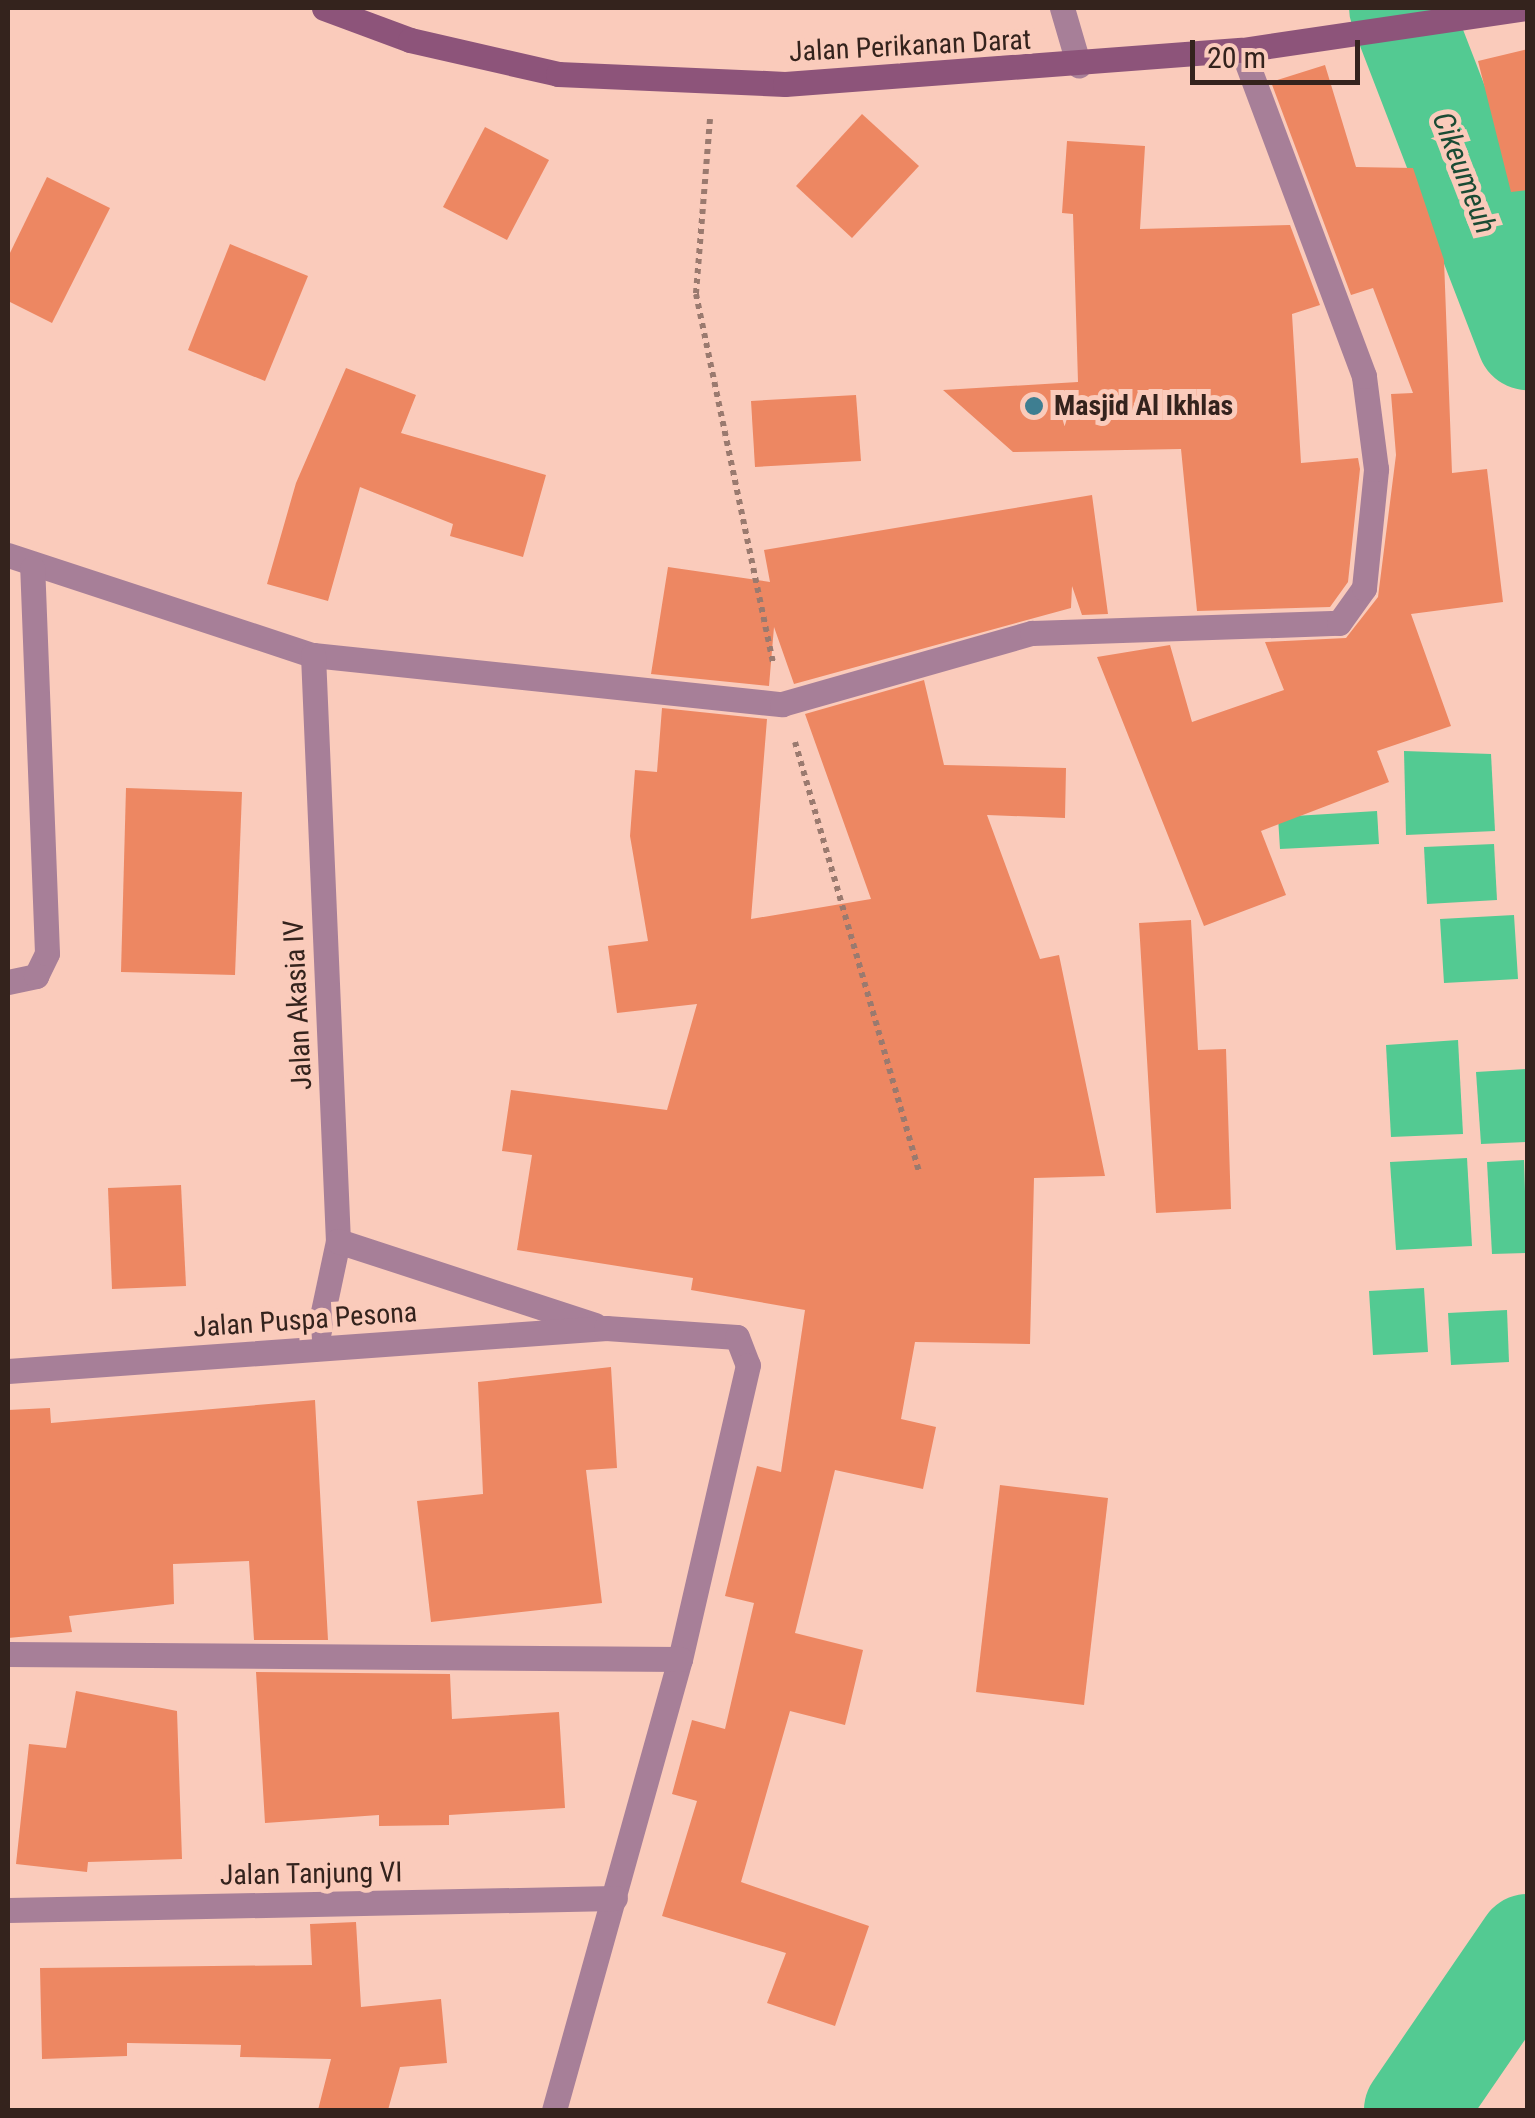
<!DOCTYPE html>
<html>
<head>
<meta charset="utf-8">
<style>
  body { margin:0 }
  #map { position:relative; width:1535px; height:2118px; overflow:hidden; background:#facbbb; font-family:"Roboto Condensed",sans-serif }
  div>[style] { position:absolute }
  .water>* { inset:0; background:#53ca92 }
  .river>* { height:102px; margin:-51px; padding:0 51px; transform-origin:51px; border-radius:51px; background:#53ca92 }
  .building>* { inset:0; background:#ed8762 }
  .path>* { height:6px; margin-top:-3px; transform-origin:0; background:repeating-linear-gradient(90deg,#9a7a6f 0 5px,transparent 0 10px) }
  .street>* { height:25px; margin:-12.5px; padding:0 12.5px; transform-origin:12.5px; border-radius:12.5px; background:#a77f98 }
  .secondary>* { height:25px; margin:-12.5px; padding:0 12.5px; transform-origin:12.5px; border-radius:12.5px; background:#8d547a }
  .dots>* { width:28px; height:28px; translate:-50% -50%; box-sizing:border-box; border:5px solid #facbbb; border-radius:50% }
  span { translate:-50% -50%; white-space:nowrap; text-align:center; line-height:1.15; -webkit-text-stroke:10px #facbbb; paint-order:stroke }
  .street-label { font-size:28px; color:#34231d }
  .poi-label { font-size:28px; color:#34231d; font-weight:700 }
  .left { translate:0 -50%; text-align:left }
  .water-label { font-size:30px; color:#1a4b34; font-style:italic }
  .frame { position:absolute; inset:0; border:10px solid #34231d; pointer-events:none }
  .scale { position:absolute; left:1190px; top:40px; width:170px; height:45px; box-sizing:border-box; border:5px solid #34231d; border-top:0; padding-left:12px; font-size:30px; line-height:35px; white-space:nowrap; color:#34231d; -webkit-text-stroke:8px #facbbb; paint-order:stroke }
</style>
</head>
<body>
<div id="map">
  <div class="water">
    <div style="clip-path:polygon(1404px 751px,1491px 754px,1495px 831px,1406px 835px)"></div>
    <div style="clip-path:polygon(1377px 811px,1379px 844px,1280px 849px,1278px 817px)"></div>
    <div style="clip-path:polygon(1494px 844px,1497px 900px,1427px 904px,1424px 847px)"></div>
    <div style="clip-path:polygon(1514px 915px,1518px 979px,1444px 983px,1440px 919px)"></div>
    <div style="clip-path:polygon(1458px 1040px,1463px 1134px,1391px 1137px,1386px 1045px)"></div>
    <div style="clip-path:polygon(1526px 1069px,1527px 1142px,1481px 1144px,1476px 1072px)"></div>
    <div style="clip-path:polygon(1467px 1158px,1472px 1246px,1396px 1250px,1390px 1162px)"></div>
    <div style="clip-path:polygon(1524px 1160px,1527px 1253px,1492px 1254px,1487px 1162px)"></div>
    <div style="clip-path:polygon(1424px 1288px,1428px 1352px,1373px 1355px,1369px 1291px)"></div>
    <div style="clip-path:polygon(1507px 1310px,1509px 1362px,1451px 1365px,1448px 1313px)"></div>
  </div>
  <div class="river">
    <div style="left:1400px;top:8px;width:355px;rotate:68.9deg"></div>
    <div style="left:1415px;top:2110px;width:200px;rotate:-55.6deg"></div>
  </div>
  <div class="building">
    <div style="clip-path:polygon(1528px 49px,1528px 190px,1511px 192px,1478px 61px)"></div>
    <div style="clip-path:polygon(1325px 65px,1356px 167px,1413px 168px,1444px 260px,1452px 473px,1487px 469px,1503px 602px,1411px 614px,1451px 726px,1377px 751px,1389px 782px,1261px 831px,1286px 895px,1204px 926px,1097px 657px,1170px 645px,1192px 722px,1284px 690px,1265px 642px,1346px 638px,1378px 597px,1396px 455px,1391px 394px,1413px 393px,1373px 288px,1351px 295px,1271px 82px)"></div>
    <div style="clip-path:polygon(862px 114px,919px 166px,852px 238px,796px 186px)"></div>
    <div style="clip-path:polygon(485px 127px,549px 160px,507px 240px,443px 207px)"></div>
    <div style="clip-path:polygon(1067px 141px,1145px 146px,1140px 229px,1290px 225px,1320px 305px,1292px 314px,1301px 463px,1358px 458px,1360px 469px,1348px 582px,1330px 607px,1197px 611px,1181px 449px,1013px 452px,943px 390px,1078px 382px,1073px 214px,1062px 213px)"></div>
    <div style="clip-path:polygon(47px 177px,110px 208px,52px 323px,8px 301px,8px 257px)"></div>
    <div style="clip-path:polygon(230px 244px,308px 276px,265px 381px,188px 350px)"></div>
    <div style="clip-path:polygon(346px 368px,416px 395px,401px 433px,546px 475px,523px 557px,450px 536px,453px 524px,360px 487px,328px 601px,267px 584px,296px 483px)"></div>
    <div style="clip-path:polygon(856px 395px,861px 461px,755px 467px,751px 401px)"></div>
    <div style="clip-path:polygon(1092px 495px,1108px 614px,1082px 615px,1072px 586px,1071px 608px,794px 684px,774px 627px,769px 686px,651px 674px,668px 567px,770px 582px,764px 550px)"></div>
    <div style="clip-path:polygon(924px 680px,944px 765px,1066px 768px,1065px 818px,987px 815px,1040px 959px,1059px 955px,1105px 1176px,1034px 1178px,1030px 1344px,915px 1342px,901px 1419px,936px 1427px,923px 1489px,835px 1470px,795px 1633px,863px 1650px,845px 1725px,790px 1711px,741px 1882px,869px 1926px,835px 2026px,767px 2003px,786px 1953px,662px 1916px,697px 1801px,672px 1794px,692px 1720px,725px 1729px,754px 1603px,725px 1596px,757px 1466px,781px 1472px,805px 1310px,691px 1290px,693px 1278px,517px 1250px,532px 1155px,502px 1151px,511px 1090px,667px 1110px,697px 1004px,617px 1013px,608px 946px,648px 941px,630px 836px,635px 770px,657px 772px,662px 708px,767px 719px,751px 919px,871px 899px,805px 714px)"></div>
    <div style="clip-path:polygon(126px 788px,242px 792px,235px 975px,121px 972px)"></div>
    <div style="clip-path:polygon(1191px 920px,1198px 1050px,1226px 1049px,1231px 1209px,1156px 1213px,1139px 923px)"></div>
    <div style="clip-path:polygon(181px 1185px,186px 1286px,112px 1289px,108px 1188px)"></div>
    <div style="clip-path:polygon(611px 1367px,617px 1468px,586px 1470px,602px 1603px,431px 1622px,417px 1501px,483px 1494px,478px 1382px)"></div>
    <div style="clip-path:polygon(315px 1400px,328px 1640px,254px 1640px,249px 1561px,173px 1564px,174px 1604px,69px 1616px,72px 1632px,8px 1638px,8px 1410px,50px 1408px,51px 1423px)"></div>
    <div style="clip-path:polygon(1000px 1485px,1108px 1498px,1084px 1705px,976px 1692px)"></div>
    <div style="clip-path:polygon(256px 1672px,450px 1674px,452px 1719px,559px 1712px,565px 1808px,449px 1815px,449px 1825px,379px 1826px,379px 1815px,265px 1823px)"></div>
    <div style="clip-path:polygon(76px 1691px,177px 1711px,182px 1859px,88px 1862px,87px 1872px,16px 1864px,29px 1744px,66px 1748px)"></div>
    <div style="clip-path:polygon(356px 1922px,361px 2007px,441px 1999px,447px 2063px,400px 2067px,388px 2110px,318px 2110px,331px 2059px,240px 2057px,241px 2045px,127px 2043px,127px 2056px,42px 2059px,40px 1968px,312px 1965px,310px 1924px)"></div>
  </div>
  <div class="path">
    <div style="left:710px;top:119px;width:176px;rotate:94.6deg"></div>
    <div style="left:696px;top:294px;width:377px;rotate:78.2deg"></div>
    <div style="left:795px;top:742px;width:448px;rotate:73.9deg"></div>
  </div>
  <div class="street">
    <div style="left:1062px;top:8px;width:60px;rotate:73.7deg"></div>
    <div style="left:8px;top:555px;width:321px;rotate:18.2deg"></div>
    <div style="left:313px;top:655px;width:472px;rotate:6deg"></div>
    <div style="left:782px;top:704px;width:260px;rotate:-15.9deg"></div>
    <div style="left:1032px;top:633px;width:307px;rotate:-1.9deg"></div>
    <div style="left:1339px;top:623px;width:43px;rotate:-54.5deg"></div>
    <div style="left:1364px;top:588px;width:120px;rotate:-84.2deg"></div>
    <div style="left:1376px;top:469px;width:94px;rotate:-97.4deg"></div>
    <div style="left:1364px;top:376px;width:348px;rotate:-110.5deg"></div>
    <div style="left:313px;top:655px;width:587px;rotate:87.56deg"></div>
    <div style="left:338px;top:1241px;width:110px;rotate:102deg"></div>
    <div style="left:8px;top:982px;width:29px;rotate:-12deg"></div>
    <div style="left:36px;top:976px;width:25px;rotate:-64deg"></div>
    <div style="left:47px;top:953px;width:385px;rotate:-92.2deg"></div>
    <div style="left:338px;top:1241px;width:270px;rotate:18.1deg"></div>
    <div style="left:8px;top:1371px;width:600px;rotate:-4.11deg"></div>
    <div style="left:606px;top:1328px;width:131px;rotate:3.9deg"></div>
    <div style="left:737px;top:1337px;width:30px;rotate:69deg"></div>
    <div style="left:748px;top:1365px;width:302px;rotate:103deg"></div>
    <div style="left:680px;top:1659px;width:468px;rotate:105.6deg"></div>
    <div style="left:8px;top:1654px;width:672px;rotate:0.43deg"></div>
    <div style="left:8px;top:1910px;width:607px;rotate:-1.13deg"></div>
  </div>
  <div class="secondary">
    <div style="left:324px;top:8px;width:92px;rotate:20.4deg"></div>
    <div style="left:410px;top:40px;width:152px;rotate:12.9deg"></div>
    <div style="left:558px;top:74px;width:227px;rotate:2.5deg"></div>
    <div style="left:785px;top:84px;width:458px;rotate:-4.3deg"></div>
    <div style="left:1242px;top:50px;width:289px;rotate:-8.4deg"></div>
  </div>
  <div class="dots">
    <div style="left:1034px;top:406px;background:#3e7e91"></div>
  </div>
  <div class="street-label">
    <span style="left:910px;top:46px;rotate:-3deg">Jalan Perikanan Darat</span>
    <span style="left:298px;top:1005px;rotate:-93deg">Jalan Akasia IV</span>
    <span style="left:305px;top:1320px;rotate:-4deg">Jalan Puspa Pesona</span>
    <span style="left:311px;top:1874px;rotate:-1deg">Jalan Tanjung VI</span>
  </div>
  <div class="poi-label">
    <span class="left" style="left:1054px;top:406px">Masjid Al Ikhlas</span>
  </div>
  <div class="water-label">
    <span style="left:1464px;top:173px;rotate:69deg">Cikeumeuh</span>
  </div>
  <div class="frame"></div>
  <div class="scale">20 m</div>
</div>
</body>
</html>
